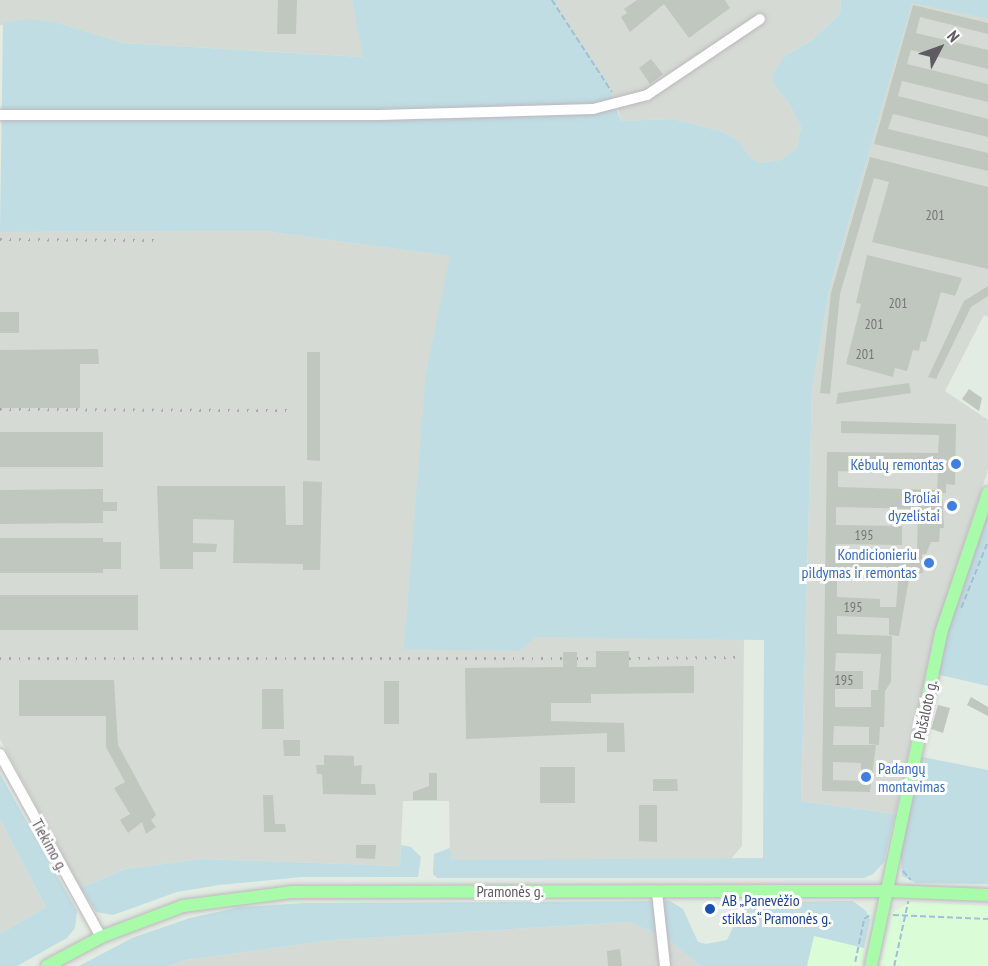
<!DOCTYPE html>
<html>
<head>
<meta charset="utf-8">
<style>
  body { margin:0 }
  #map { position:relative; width:988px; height:966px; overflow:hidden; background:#e2ece2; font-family:"PT Sans Narrow",sans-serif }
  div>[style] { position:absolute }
  .commercial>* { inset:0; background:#dafcd7 }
  .industrial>* { inset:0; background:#d5dbd4 }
  .green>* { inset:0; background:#bfdde3 }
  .building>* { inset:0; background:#c0c7be }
  .path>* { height:1.5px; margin-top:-0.75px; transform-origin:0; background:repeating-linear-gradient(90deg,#a3bfd5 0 6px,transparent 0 9px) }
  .roads { filter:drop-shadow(0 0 2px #bdb7be) drop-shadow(0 0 2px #bdb7be) }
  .minor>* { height:10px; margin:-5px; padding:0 5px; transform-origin:5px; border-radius:5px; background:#fff }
  .major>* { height:12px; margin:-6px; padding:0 6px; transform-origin:6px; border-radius:6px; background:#a8fba9 }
  .rail>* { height:3px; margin-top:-1.5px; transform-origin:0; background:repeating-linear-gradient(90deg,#aaa8ab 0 1.5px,transparent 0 9.5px) }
  .dots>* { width:16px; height:16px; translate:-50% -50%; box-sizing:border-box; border:3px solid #fff; border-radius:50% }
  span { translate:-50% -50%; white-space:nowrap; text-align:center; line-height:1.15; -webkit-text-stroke:6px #fff; paint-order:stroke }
  .number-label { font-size:14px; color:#787579 }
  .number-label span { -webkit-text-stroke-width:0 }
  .shop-label { font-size:16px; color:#366cbe }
  .right { translate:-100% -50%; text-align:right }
  .left { translate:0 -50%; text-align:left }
  .street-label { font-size:16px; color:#605a62 }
  .transit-label { font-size:16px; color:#164399 }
  .north { position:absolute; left:910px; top:18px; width:60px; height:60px; -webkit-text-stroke:4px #fff; paint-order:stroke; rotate:49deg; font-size:16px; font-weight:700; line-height:24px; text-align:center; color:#605a62 }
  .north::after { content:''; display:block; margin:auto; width:21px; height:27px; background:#605a62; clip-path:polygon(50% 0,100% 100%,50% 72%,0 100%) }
</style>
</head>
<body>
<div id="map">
  <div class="commercial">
    <div style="clip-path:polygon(911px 902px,988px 906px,988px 966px,880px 966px,893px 912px)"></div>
    <div style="clip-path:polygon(814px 935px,864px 948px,862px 966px,807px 966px)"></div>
  </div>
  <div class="industrial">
    <div style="clip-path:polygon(0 0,352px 0,364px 57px,123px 43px,59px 23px,0 25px)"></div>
    <div style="clip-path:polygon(557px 0,841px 0,840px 14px,812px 40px,784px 57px,774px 85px,788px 102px,801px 127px,797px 148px,780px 160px,761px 163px,752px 159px,739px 141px,721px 131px,673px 119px,621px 121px,617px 105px,556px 6px)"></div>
    <div style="clip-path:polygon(912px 2px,988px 19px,988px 317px,984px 315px,945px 391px,988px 420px,988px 470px,934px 635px,895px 814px,801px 801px,812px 389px,829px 290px)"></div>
    <div style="clip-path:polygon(264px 231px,451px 256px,426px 372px,520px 651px,536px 637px,744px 638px,742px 846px,730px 860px,450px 860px,449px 801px,403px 801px,400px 866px,202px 859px,125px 869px,81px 888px,0 739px,0 232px)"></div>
    <div style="clip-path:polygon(0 819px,46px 907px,0 934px)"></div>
    <div style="clip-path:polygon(629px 922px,668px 939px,700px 966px,169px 966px,186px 960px,332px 940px)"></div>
  </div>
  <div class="green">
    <div style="clip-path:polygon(352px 0,557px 0,556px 6px,606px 80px,621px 121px,673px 119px,721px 131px,739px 141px,752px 159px,761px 163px,780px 160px,797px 148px,801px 127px,788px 102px,774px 85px,773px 74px,784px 57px,812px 40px,840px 14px,841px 0,988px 0,988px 19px,912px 3px,829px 290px,812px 389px,801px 801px,895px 814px,884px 862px,873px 874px,864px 878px,437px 878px,433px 874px,434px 854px,450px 848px,451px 860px,763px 858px,764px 640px,536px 637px,520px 651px,404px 649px,426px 372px,450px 256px,264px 231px,0 232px,3px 23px,30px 19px,59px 23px,123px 43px,363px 57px)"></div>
    <div style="clip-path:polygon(988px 510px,988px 686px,936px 674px,950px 618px)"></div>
    <div style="clip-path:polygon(917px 756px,988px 770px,988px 884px,916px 883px,902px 876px,900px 846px)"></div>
    <div style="clip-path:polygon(0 774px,77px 911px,75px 928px,67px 938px,17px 966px,0 966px,0 934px,46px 907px,0 819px)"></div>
    <div style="clip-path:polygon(401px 845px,411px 847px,421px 857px,418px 877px,302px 877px,219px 885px,177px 892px,113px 915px,96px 912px,81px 888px,125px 869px,202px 859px,400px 866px)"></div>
    <div style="clip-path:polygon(670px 901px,683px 909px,698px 942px,706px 944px,727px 940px,745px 902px,853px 901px,866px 911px,870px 920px,864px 948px,814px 936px,807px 966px,700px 966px,668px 939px,629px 922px,332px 940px,186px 960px,169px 966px,79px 966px,132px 938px,190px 918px,240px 907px,307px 903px)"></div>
  </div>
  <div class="building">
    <div style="clip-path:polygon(278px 0,297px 0,296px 34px,277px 34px)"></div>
    <div style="clip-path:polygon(637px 0,725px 0,730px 8px,689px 38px,664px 4px,630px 32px,621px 17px,627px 13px,624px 9px)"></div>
    <div style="clip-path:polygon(913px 5px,988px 23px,988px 34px,920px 17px,916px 33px,988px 50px,988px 69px,911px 50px,907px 64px,988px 84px,988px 102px,902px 81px,898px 96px,988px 119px,988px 137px,893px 114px,888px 129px,988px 153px,988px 171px,874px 144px)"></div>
    <div style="clip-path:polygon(651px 59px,663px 74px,650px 84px,639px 68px)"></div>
    <div style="clip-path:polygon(870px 157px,988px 187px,988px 269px,872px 242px,889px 182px,874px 178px,840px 294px,830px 394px,820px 393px,831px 293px)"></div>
    <div style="clip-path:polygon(867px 255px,962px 278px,955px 296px,941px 292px,926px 342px,921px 341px,919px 351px,913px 350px,907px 371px,895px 368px,893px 377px,846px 364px,861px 304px,856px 303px)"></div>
    <div style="clip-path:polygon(988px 286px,988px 296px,971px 307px,936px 379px,928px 377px,964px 301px)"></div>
    <div style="clip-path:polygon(0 312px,19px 312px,19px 333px,0 333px)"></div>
    <div style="clip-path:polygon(98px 349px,99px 364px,80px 364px,80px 408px,0 408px,0 350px)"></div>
    <div style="clip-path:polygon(307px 352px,320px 352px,320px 461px,307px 460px)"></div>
    <div style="clip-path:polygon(909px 383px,911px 393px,836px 404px,838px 393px)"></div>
    <div style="clip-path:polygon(969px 389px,982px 398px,979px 411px,962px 399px)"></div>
    <div style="clip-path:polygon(evenodd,841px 421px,956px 424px,955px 485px,946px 484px,946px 493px,942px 493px,944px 528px,940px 528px,939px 542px,931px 542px,926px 554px,922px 554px,923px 573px,910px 573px,899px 636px,889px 635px,889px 618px,837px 616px,837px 634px,892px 636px,891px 682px,885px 691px,884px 727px,880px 727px,879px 745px,869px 744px,869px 727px,834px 726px,833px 745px,876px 745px,870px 792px,822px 791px,827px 452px,938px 453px,939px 435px,841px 433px,841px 421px,838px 471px,938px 472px,937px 490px,838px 487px,838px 471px,841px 421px,836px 507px,918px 509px,917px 553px,900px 553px,899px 562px,835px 561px,836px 544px,902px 545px,902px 526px,836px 525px,836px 507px,841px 421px,837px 579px,898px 581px,896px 607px,880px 607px,880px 599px,837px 597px,837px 579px,841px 421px,836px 653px,881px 654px,878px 690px,871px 690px,871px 707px,835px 707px,835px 689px,863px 689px,863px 671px,835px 671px,836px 653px,841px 421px,833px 762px,861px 763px,861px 781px,833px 780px,833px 762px)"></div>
    <div style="clip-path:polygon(0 432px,103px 432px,103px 467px,0 467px)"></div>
    <div style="clip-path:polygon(303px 481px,322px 482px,320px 570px,303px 570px,303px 564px,233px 563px,234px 520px,193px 519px,193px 543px,217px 544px,216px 552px,193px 552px,193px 569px,160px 569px,157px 486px,285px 486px,286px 525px,303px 525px)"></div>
    <div style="clip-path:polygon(103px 489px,103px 502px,117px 502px,117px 511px,103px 511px,103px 523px,0 524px,0 490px)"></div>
    <div style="clip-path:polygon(0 538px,103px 538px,103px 542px,121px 542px,121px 569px,103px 569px,103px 573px,0 573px)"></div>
    <div style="clip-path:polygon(0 595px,138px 595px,138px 630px,0 630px)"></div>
    <div style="clip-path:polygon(596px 651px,629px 651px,629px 667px,694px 666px,694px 693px,591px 694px,591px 703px,551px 703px,551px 721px,624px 723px,625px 752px,607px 752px,607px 733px,466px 739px,465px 668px,563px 667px,563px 652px,577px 652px,577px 667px,596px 667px)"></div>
    <div style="clip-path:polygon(19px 680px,114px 680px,118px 745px,156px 815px,151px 820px,156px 827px,146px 834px,142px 822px,128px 833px,120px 820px,130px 814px,114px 788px,125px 782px,106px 747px,106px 716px,19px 716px)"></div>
    <div style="clip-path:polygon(384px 681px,399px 681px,399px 724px,384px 724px)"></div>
    <div style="clip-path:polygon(262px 689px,283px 689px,284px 729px,262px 729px)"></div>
    <div style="clip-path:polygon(971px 697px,988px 707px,988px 716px,967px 705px)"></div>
    <div style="clip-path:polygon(938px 705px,950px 708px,943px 733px,931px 729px)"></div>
    <div style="clip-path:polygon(283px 740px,300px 740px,300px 756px,284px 756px)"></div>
    <div style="clip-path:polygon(324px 755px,354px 756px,354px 766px,362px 765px,361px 784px,375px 784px,376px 795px,323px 794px,322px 774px,317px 774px,316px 765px,324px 765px)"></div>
    <div style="clip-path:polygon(540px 767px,575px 767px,575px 803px,540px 803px)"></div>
    <div style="clip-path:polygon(429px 773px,437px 773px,437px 800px,413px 800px,413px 792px,429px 786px)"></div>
    <div style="clip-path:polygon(653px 779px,677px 779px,678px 791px,653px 791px)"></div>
    <div style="clip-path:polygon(263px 795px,273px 795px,275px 824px,285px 824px,286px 832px,264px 832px)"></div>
    <div style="clip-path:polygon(639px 805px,657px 805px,657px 842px,639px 841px)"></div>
    <div style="clip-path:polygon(356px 845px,376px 845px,375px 859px,356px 858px)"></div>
    <div style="clip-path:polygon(620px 949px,622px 966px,608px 966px,607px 951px)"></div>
  </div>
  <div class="path">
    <div style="left:552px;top:0;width:110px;rotate:56.9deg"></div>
    <div style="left:961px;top:608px;width:72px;rotate:-68.1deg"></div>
    <div style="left:903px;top:871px;width:12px;rotate:48deg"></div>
    <div style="left:893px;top:915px;width:95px;rotate:2.4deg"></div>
    <div style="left:855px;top:962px;width:44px;rotate:-78.2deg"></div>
    <div style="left:864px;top:919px;width:7px;rotate:-34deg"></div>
    <div style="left:894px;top:966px;width:66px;rotate:-77.7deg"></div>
  </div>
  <div class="roads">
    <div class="minor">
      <div style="left:0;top:115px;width:379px"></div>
      <div style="left:379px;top:115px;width:214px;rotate:-1.6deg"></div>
      <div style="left:593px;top:109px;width:56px;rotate:-14.5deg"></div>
      <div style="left:647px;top:95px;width:136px;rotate:-33.9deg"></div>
      <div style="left:0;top:754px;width:209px;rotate:61.1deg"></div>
      <div style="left:657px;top:892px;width:74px;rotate:83.8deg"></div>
    </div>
    <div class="major">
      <div style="left:47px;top:966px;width:61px;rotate:-28.2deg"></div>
      <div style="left:101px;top:937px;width:88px;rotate:-20.7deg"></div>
      <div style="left:183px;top:906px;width:111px;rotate:-7.3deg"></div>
      <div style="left:293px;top:892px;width:594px;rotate:-0.1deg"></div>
      <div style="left:887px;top:891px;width:101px;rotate:2.3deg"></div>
      <div style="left:871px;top:966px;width:340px;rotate:-78.1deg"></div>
      <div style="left:941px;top:633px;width:148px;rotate:-71.4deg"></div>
    </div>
  </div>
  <div class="rail">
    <div style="left:0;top:239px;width:158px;rotate:0.4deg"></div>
    <div style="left:0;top:409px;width:292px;rotate:0.2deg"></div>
    <div style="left:0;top:658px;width:563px"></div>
    <div style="left:577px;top:658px;width:19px"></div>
    <div style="left:629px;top:658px;width:111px;rotate:-0.5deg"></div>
  </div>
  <div class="dots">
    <div style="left:956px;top:464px;background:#3f7fe0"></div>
    <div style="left:952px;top:506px;background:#3f7fe0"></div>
    <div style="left:929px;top:563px;background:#3f7fe0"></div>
    <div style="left:866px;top:777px;background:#3f7fe0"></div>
    <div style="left:710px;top:909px;background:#1a4fb4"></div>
  </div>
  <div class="number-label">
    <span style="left:935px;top:215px">201</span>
    <span style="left:898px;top:303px">201</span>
    <span style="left:874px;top:324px">201</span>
    <span style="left:865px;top:354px">201</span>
    <span style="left:864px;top:535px">195</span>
    <span style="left:853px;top:607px">195</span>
    <span style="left:844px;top:680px">195</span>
  </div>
  <div class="shop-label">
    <span class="right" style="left:944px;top:464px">Kėbulų remontas</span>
    <span class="right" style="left:940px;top:506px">Broliai<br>dyzelistai</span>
    <span class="right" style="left:917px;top:563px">Kondicionieriu<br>pildymas ir remontas</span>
    <span class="left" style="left:878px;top:777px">Padangų<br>montavimas</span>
  </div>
  <div class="street-label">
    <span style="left:925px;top:710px;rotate:-78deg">Pušaloto g.</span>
    <span style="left:50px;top:845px;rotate:61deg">Tiekimo g.</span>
    <span style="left:510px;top:891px">Pramonės g.</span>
  </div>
  <div class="transit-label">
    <span class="left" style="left:722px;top:909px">AB „Panevėžio<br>stiklas“ Pramonės g.</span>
  </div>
  <div class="north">N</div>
</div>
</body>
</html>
